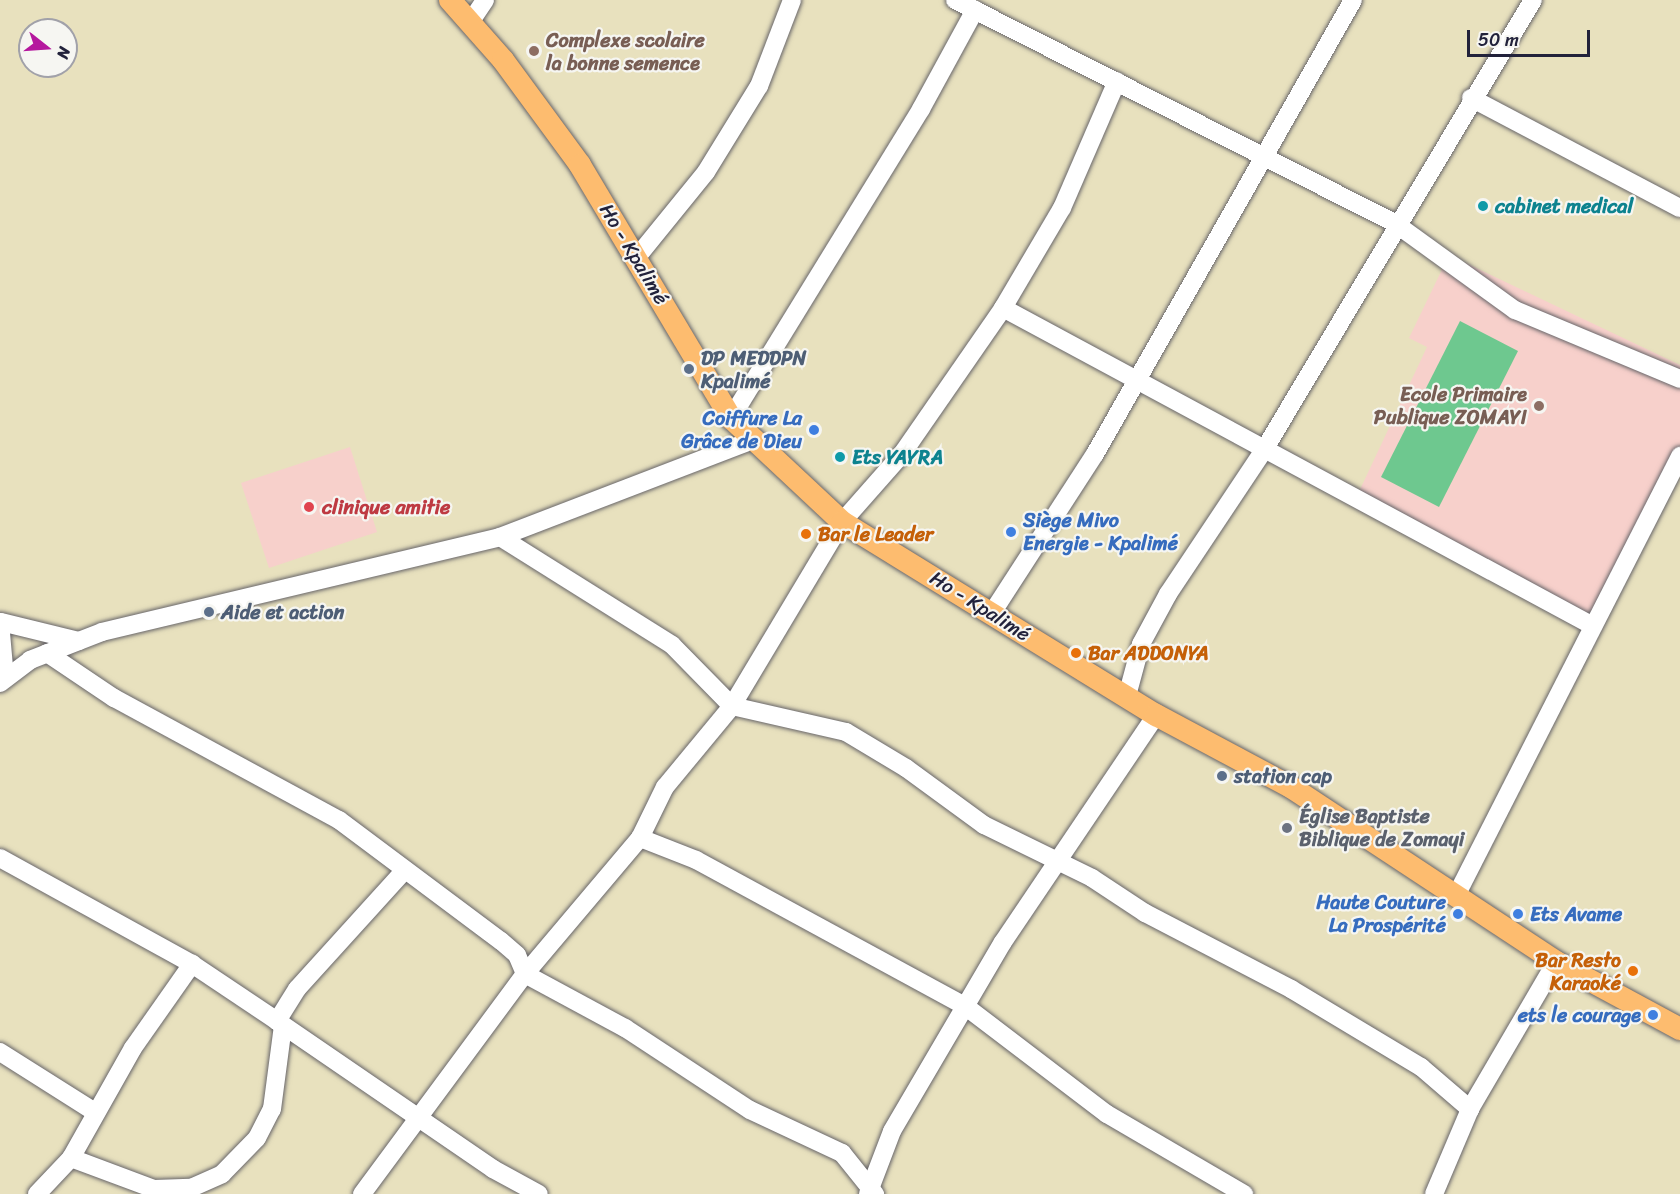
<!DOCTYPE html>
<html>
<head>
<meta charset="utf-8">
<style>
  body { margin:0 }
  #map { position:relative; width:1680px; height:1194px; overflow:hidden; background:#e8e1be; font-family:Sriracha,sans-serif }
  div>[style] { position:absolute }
  .built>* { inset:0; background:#f7d0cb }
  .green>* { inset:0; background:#6ec88f }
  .roads { filter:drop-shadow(0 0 2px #676569) drop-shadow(0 0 2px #676569) }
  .minor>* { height:18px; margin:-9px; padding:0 9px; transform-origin:9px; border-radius:9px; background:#fff }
  .major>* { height:22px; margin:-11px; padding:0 11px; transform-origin:11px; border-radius:11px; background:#fdbc6f }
  .dots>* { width:16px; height:16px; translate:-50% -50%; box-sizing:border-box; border:3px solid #f6f6f2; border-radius:50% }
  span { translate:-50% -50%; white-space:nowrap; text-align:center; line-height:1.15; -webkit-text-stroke:4.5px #f6f6f2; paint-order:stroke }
  .education-label { font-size:20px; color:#785e54; font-weight:700 }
  .left { translate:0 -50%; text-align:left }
  .right { translate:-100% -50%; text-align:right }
  .culture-label { font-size:20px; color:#0d838f; font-weight:700 }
  .street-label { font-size:20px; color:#22223b }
  .service-label { font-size:20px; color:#4e5e75; font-weight:700 }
  .shop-label { font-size:20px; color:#366cbe; font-weight:700 }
  .health-label { font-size:20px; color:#be3a42; font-weight:700 }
  .food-label { font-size:20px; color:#c56008; font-weight:700 }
  .worship-label { font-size:20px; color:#5b616d; font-weight:700 }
  .north { position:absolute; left:18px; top:18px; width:60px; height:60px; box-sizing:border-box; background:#f6f6f2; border:2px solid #a1a1a9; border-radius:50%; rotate:107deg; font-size:16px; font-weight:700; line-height:24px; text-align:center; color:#22223b }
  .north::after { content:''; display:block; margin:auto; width:21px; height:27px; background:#b5179e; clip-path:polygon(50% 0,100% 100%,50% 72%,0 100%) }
  .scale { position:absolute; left:1467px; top:30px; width:123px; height:27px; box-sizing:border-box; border:3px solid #22223b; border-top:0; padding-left:8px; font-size:18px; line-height:21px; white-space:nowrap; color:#22223b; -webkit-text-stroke:4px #f6f6f2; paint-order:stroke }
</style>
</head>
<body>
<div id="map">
  <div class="built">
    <div style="clip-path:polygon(1449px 255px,1680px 365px,1680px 447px,1593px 625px,1356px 498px,1427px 347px,1409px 338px)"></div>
    <div style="clip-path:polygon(350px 447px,377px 532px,269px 568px,241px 483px)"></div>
  </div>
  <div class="green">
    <div style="clip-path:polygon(1460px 321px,1518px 351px,1439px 507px,1381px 477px)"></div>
  </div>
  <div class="roads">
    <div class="minor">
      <div style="left:955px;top:0;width:495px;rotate:26.9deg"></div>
      <div style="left:1396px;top:224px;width:147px;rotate:35.9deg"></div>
      <div style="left:1515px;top:310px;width:179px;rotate:22.7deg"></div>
      <div style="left:471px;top:21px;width:25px;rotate:-56deg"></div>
      <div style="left:1471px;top:98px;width:236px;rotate:27.8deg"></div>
      <div style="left:637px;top:257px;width:109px;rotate:-50.9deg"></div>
      <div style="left:706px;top:172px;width:101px;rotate:-58.4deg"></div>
      <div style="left:759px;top:86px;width:92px;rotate:-69deg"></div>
      <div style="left:1003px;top:308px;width:670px;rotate:28.32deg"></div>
      <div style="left:731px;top:418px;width:363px;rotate:-58.4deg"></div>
      <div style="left:921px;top:109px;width:113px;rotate:-61.4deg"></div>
      <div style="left:500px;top:537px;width:203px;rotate:32.1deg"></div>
      <div style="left:672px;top:645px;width:86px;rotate:45.5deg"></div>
      <div style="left:732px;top:706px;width:117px;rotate:12.8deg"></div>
      <div style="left:846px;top:732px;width:70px;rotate:31deg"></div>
      <div style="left:906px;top:768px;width:97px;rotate:36.2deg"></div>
      <div style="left:984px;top:825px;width:120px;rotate:26.1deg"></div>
      <div style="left:1092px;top:878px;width:64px;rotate:33.4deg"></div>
      <div style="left:1145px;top:913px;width:165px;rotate:27.5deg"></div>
      <div style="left:1291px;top:989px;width:152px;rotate:31deg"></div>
      <div style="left:1421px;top:1067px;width:65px;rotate:40.6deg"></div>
      <div style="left:992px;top:613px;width:189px;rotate:-57.1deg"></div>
      <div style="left:1095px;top:454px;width:522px;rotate:-60.39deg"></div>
      <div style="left:0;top:622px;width:56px;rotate:84.9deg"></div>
      <div style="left:1px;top:622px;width:80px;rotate:13.7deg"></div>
      <div style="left:47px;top:653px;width:81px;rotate:33.9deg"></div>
      <div style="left:114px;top:698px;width:256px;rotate:28.5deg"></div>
      <div style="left:339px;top:820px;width:202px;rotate:36.8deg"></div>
      <div style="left:501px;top:941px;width:21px;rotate:41deg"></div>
      <div style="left:517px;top:955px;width:21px;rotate:67deg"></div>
      <div style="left:525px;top:974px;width:114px;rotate:28.4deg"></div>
      <div style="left:625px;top:1028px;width:149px;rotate:33.3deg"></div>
      <div style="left:750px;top:1110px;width:102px;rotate:25.1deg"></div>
      <div style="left:842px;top:1153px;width:53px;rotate:51.2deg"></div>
      <div style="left:0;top:683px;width:38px;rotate:-37deg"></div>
      <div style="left:30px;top:660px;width:77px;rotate:-21.3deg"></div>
      <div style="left:102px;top:632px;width:409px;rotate:-13.4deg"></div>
      <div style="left:500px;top:537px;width:268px;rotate:-21deg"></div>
      <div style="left:1127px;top:696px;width:54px;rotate:-74.9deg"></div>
      <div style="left:1141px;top:644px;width:57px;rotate:-61.6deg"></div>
      <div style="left:1168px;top:594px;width:173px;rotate:-56.3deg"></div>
      <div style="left:1264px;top:450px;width:524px;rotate:-59.13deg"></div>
      <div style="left:640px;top:838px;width:60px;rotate:21.4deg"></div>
      <div style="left:696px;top:860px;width:306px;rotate:28.5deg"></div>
      <div style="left:965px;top:1006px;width:178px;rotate:37.3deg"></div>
      <div style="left:1107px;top:1114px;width:159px;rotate:30.3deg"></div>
      <div style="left:0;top:858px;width:219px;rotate:28.9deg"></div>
      <div style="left:192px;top:964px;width:102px;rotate:33.8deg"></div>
      <div style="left:404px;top:871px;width:159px;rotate:132.2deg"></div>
      <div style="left:297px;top:989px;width:38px;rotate:122deg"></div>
      <div style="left:277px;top:1021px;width:262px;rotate:34.4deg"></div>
      <div style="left:493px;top:1169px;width:52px;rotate:28.5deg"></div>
      <div style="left:1457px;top:894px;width:492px;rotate:-63deg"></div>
      <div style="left:0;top:1052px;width:112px;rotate:32.3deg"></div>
      <div style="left:71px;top:1158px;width:126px;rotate:-60.6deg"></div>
      <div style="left:133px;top:1048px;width:103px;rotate:-54.9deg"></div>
      <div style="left:37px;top:1194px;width:50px;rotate:-46.6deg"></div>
      <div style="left:71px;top:1158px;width:89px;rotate:20.5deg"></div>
      <div style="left:154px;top:1189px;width:37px;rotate:-2deg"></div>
      <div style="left:191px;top:1188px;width:34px;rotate:-24deg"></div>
      <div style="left:222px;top:1174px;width:50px;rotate:-45.8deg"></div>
      <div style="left:257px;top:1138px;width:33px;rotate:-63deg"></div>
      <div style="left:272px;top:1109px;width:84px;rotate:-82.5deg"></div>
      <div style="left:362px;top:1194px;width:274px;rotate:-53.5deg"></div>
      <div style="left:525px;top:974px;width:178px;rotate:-49.8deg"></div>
      <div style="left:640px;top:838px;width:57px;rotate:-63.9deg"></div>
      <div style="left:665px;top:787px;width:105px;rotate:-50.4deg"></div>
      <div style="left:732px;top:706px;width:214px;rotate:-59.1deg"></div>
      <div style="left:842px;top:522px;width:91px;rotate:-48.6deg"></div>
      <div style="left:902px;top:454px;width:178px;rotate:-55.3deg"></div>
      <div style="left:1003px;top:308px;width:116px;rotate:-59.5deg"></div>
      <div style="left:1062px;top:208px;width:138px;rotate:-66.6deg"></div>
      <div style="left:868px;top:1194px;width:67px;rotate:-69.1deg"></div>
      <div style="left:892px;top:1131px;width:219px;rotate:-59.6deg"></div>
      <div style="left:1003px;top:942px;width:274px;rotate:-56deg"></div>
      <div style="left:1434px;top:1194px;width:92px;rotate:-67deg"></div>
      <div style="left:1470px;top:1109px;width:170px;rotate:-59.7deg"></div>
    </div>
    <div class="major">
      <div style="left:450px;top:0;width:80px;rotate:48.5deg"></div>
      <div style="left:503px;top:60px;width:130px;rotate:53.7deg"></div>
      <div style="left:580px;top:165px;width:295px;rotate:59.2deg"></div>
      <div style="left:731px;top:418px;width:152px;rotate:43.1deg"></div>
      <div style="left:842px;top:522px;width:369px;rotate:31.6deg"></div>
      <div style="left:1156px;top:715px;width:153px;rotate:28.1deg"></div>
      <div style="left:1291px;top:787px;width:318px;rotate:33.4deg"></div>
      <div style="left:1556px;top:962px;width:141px;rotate:28.4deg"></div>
    </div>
  </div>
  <div class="dots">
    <div style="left:534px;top:51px;background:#8d6e63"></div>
    <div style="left:1483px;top:206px;background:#0f9aa8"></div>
    <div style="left:689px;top:369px;background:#5c6f8a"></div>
    <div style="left:1539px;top:406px;background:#8d6e63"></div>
    <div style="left:814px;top:430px;background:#3f7fe0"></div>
    <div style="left:840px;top:457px;background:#0f9aa8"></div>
    <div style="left:309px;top:507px;background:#e0444e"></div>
    <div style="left:1011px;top:532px;background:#3f7fe0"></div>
    <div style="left:806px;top:534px;background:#e8710a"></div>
    <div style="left:209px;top:612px;background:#5c6f8a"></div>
    <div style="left:1076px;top:653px;background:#e8710a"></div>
    <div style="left:1222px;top:776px;background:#5c6f8a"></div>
    <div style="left:1287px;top:828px;background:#6b7280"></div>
    <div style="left:1458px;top:914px;background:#3f7fe0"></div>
    <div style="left:1518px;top:914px;background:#3f7fe0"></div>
    <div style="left:1633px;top:971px;background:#e8710a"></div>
    <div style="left:1653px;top:1015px;background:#3f7fe0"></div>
  </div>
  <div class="education-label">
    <span class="left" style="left:546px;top:52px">Complexe scolaire<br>la bonne semence</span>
    <span class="right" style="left:1527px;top:406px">Ecole Primaire<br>Publique ZOMAYI</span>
  </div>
  <div class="culture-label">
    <span class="left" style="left:1495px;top:206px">cabinet medical</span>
    <span class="left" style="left:852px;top:457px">Ets YAYRA</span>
  </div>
  <div class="street-label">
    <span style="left:634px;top:254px;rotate:59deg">Ho - Kpalimé</span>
    <span style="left:980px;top:606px;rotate:32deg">Ho - Kpalimé</span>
  </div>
  <div class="service-label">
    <span class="left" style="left:701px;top:370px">DP MEDDPN<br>Kpalimé</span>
    <span class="left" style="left:221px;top:612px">Aide et action</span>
    <span class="left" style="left:1234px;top:776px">station cap</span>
  </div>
  <div class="shop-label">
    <span class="right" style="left:802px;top:430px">Coiffure La<br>Grâce de Dieu</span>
    <span class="left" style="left:1023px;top:532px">Siège Mivo<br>Energie - Kpalimé</span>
    <span class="right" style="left:1446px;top:914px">Haute Couture<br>La Prospérité</span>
    <span class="left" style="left:1530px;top:914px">Ets Avame</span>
    <span class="right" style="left:1641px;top:1015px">ets le courage</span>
  </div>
  <div class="health-label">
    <span class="left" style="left:322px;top:507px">clinique amitie</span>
  </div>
  <div class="food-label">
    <span class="left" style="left:818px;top:534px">Bar le Leader</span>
    <span class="left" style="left:1088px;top:653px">Bar ADDONYA</span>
    <span class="right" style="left:1621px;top:972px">Bar Resto<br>Karaoké</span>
  </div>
  <div class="worship-label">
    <span class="left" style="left:1299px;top:828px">Église Baptiste<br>Biblique de Zomayi</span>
  </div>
  <div class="north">N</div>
  <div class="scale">50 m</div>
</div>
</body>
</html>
